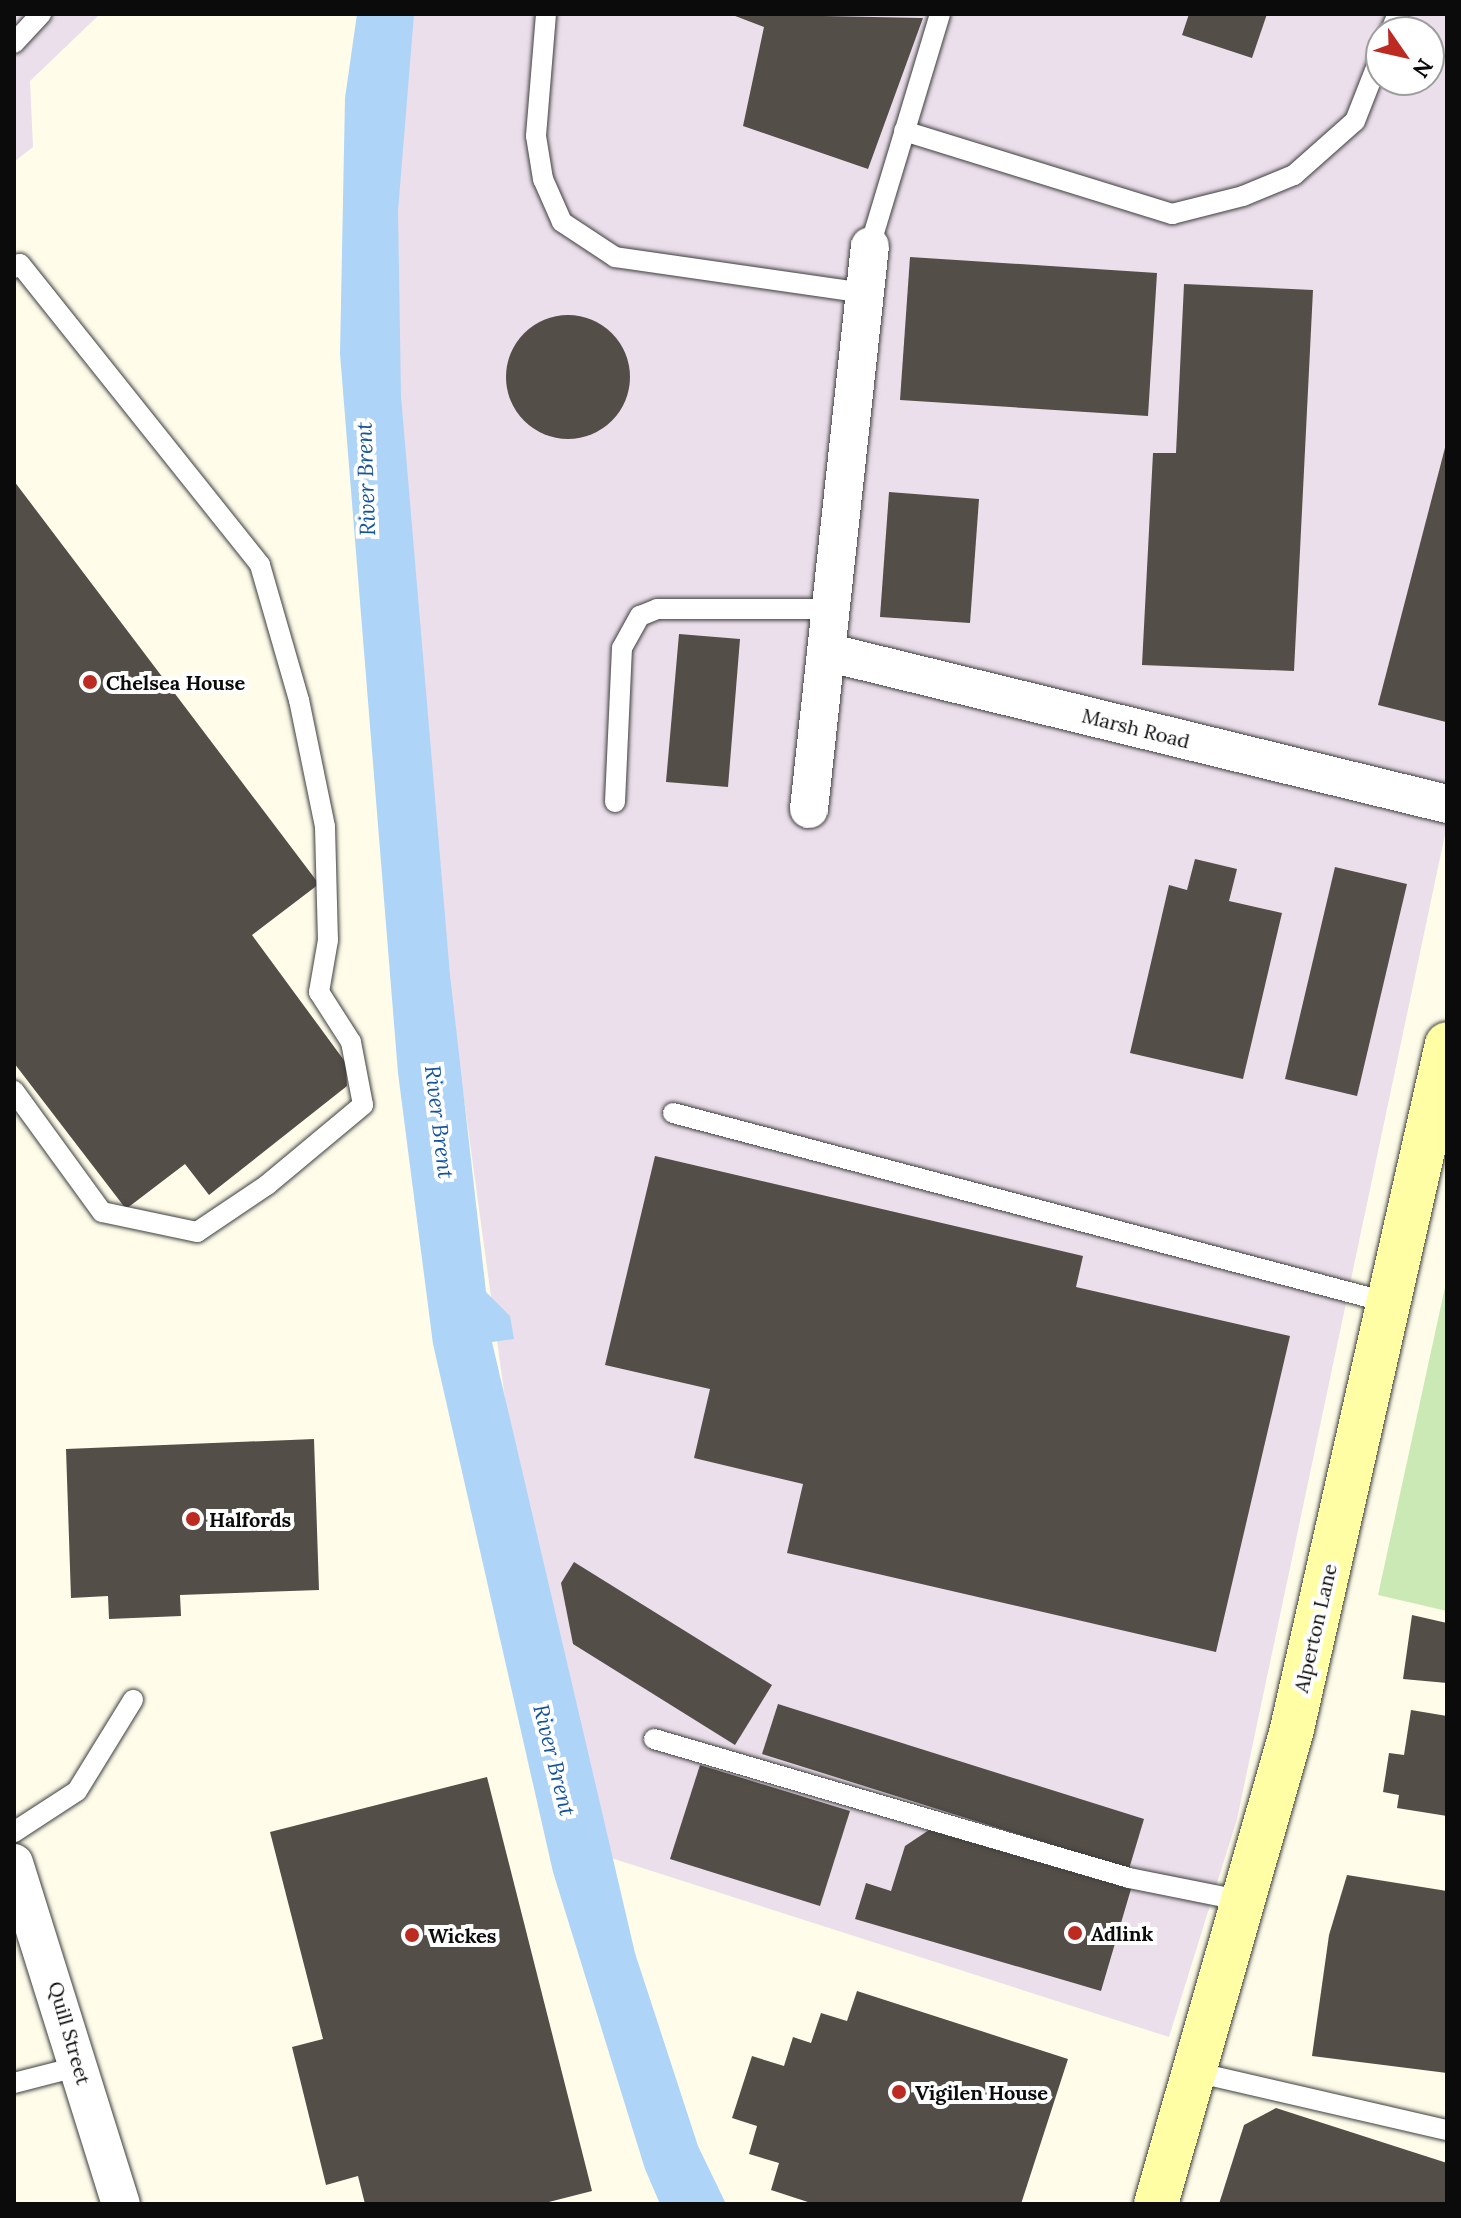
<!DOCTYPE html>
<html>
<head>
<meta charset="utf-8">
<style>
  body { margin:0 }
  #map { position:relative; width:1461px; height:2218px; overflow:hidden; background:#fffdea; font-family:Lora,serif }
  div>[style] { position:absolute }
  .industrial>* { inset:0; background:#ebdfeb }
  .green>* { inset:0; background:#cae9b4 }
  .water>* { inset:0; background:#aed4f7 }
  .building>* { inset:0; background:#544e48 }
  .round { border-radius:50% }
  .roads { filter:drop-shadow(0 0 2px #3e3e3e) drop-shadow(0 0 2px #3e3e3e) }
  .service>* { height:20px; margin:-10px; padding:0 10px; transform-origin:10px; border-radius:10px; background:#fff }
  .minor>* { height:38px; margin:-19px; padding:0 19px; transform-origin:19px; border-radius:19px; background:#fff }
  .secondary>* { height:44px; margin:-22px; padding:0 22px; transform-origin:22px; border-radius:22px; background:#fffea5 }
  .dots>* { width:22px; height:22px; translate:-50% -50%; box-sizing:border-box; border:4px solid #fff; border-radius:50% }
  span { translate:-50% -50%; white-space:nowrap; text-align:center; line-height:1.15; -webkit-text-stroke:8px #fff; paint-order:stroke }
  .poi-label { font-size:20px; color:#0b0b0b; font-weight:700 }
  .left { translate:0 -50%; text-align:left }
  .street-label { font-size:20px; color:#0b0b0b }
  .water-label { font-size:22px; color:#14549e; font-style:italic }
  .frame { position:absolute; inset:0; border:16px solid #0b0b0b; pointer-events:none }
  .north { position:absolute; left:1365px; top:16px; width:80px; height:80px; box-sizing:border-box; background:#fff; border:2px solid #9d9d9d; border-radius:50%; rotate:124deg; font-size:22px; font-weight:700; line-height:32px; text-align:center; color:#0b0b0b }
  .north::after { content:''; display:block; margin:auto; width:28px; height:36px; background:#bc2a22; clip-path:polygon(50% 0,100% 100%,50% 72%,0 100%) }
</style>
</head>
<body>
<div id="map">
  <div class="industrial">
    <div style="clip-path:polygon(14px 14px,100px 14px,30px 81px,33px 147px,14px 162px)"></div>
    <div style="clip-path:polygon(evenodd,406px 14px,1447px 14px,1447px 825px,1237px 1819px,1169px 2037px,605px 1856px,509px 1428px,440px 924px,387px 313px,406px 14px,1381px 32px,1429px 32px,1429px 80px,1381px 80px,1381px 32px)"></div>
  </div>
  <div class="green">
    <div style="clip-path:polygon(1447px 1278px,1447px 1611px,1378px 1595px)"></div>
  </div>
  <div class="water">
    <div style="clip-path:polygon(357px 14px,414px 14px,398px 211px,401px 396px,450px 975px,486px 1292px,510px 1316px,514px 1339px,492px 1342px,635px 1953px,698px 2146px,726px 2204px,660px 2204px,645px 2169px,553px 1872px,433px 1344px,398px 1073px,340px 354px,345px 98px)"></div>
  </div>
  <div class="building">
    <div style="clip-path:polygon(730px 14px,923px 18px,868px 169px,743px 126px,764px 27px)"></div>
    <div style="clip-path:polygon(1189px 14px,1267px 14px,1252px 58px,1182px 35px)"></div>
    <div style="clip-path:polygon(910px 257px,1157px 273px,1148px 416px,900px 400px)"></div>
    <div style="clip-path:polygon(1184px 284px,1313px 290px,1294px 671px,1142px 665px,1153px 453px,1176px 453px)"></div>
    <div class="round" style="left:506px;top:315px;width:124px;height:124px"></div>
    <div style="clip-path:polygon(1446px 444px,1447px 717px,1446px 722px,1378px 705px)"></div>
    <div style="clip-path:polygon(14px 481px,319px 884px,252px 935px,346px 1063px,347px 1086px,209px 1195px,185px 1164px,126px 1209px,14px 1063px)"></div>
    <div style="clip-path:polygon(889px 492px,979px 499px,970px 623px,880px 617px)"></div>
    <div style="clip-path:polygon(679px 634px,740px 639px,728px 787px,666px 782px)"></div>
    <div style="clip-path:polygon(1195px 859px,1237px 869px,1229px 901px,1282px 913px,1243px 1079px,1130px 1053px,1169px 885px,1187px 890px)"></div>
    <div style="clip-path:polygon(1335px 867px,1407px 884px,1357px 1096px,1285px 1079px)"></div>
    <div style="clip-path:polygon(655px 1156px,1083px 1256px,1076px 1287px,1290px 1336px,1216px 1652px,787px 1553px,803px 1484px,694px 1458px,710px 1389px,605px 1365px)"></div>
    <div style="clip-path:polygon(314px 1439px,319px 1590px,180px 1595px,181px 1616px,109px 1619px,108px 1596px,71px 1598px,66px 1449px)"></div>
    <div style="clip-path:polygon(574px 1562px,772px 1685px,735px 1745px,573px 1644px,561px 1583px)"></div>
    <div style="clip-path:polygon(1412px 1615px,1447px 1623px,1447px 1683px,1403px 1679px)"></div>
    <div style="clip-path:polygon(778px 1704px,1144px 1819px,1129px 1869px,762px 1754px)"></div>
    <div style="clip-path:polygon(1411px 1710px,1447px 1716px,1447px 1816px,1397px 1808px,1399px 1795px,1383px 1792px,1389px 1753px,1404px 1755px)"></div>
    <div style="clip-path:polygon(700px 1765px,850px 1811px,820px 1906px,670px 1859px)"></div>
    <div style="clip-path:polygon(487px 1777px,592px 2191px,541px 2204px,365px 2204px,358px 2176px,326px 2185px,292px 2047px,323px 2039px,270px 1832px)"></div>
    <div style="clip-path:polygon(929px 1830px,1131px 1889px,1101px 1991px,855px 1919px,866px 1883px,891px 1891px,905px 1846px)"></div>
    <div style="clip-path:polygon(1347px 1875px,1447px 1891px,1447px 2073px,1312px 2056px,1329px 1935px)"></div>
    <div style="clip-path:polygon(857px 1991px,1068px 2059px,1021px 2204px,814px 2204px,771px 2190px,779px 2163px,749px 2154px,757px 2126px,732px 2118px,752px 2056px,784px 2066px,793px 2037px,811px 2043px,821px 2013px,847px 2021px)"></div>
    <div style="clip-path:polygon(1276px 2108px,1447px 2163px,1447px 2204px,1219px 2204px,1244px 2125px)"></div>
  </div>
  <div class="roads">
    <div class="service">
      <div style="left:546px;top:14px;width:122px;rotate:94.7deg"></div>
      <div style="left:536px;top:136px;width:44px;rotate:80.8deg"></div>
      <div style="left:543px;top:179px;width:47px;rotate:66.2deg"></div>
      <div style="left:562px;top:222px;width:64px;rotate:33.4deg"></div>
      <div style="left:615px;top:257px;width:252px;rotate:8.2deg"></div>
      <div style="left:1390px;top:32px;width:20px;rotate:-66deg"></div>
      <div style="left:14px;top:43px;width:40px;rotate:-47deg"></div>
      <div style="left:904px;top:131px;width:281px;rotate:17.2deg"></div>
      <div style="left:1172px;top:214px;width:73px;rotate:-14.2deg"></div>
      <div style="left:1243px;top:196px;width:55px;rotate:-22.4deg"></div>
      <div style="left:1294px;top:175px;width:81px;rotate:-41.5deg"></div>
      <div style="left:1355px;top:121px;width:71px;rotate:-68.5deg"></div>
      <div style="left:870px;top:246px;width:242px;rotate:-73.2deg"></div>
      <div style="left:14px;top:268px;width:7px;rotate:-34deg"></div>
      <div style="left:20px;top:264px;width:385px;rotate:51.4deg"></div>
      <div style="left:260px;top:565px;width:141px;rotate:73.9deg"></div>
      <div style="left:299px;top:700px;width:130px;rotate:78.4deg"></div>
      <div style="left:325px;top:827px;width:113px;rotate:88.5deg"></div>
      <div style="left:328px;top:940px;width:53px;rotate:99.8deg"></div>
      <div style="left:319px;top:992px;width:59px;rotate:57.4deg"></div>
      <div style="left:351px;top:1042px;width:64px;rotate:79.2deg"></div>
      <div style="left:363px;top:1105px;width:125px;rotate:140.2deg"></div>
      <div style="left:267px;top:1185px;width:84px;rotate:146.1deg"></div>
      <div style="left:197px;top:1232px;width:97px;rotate:-168.1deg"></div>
      <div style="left:102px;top:1212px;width:150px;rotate:-126deg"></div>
      <div style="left:615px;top:802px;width:154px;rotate:-87.4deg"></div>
      <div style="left:622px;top:648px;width:37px;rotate:-61deg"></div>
      <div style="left:640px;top:616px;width:18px;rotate:-22deg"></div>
      <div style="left:657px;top:609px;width:173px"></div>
      <div style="left:673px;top:1113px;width:742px;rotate:14.84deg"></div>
      <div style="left:654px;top:1739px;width:495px;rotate:16.3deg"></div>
      <div style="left:1129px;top:1878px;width:117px;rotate:11.3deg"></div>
      <div style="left:14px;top:1832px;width:75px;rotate:-33.1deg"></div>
      <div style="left:77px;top:1791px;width:107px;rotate:-58.4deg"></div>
      <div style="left:1195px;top:2072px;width:259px;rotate:13deg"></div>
      <div style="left:14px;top:2083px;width:68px;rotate:-14.4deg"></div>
    </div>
    <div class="minor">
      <div style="left:826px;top:652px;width:639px;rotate:13.75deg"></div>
      <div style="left:809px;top:809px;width:566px;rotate:-83.82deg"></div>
      <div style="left:14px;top:1863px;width:357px;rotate:72.6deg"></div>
    </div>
    <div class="secondary">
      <div style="left:1156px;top:2204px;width:494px;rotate:-74deg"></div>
      <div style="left:1292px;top:1729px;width:702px;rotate:-77.25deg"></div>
    </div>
  </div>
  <div class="dots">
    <div style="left:90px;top:682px;background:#bc2a22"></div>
    <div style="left:193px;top:1519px;background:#bc2a22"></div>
    <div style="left:1075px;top:1933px;background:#bc2a22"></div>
    <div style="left:412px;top:1935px;background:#bc2a22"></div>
    <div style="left:899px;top:2092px;background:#bc2a22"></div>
  </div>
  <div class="poi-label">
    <span class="left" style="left:106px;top:682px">Chelsea House</span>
    <span class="left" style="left:209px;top:1519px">Halfords</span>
    <span class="left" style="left:1091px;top:1933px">Adlink</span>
    <span class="left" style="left:428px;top:1935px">Wickes</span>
    <span class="left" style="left:915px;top:2092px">Vigilen House</span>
  </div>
  <div class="street-label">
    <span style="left:1136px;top:728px;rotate:14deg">Marsh Road</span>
    <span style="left:1315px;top:1628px;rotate:-77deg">Alperton Lane</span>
    <span style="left:70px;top:2033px;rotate:74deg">Quill Street</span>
  </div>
  <div class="water-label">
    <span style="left:366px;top:479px;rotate:-92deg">River Brent</span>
    <span style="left:439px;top:1122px;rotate:83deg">River Brent</span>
    <span style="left:554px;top:1760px;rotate:76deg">River Brent</span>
  </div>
  <div class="frame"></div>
  <div class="north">N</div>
</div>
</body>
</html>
